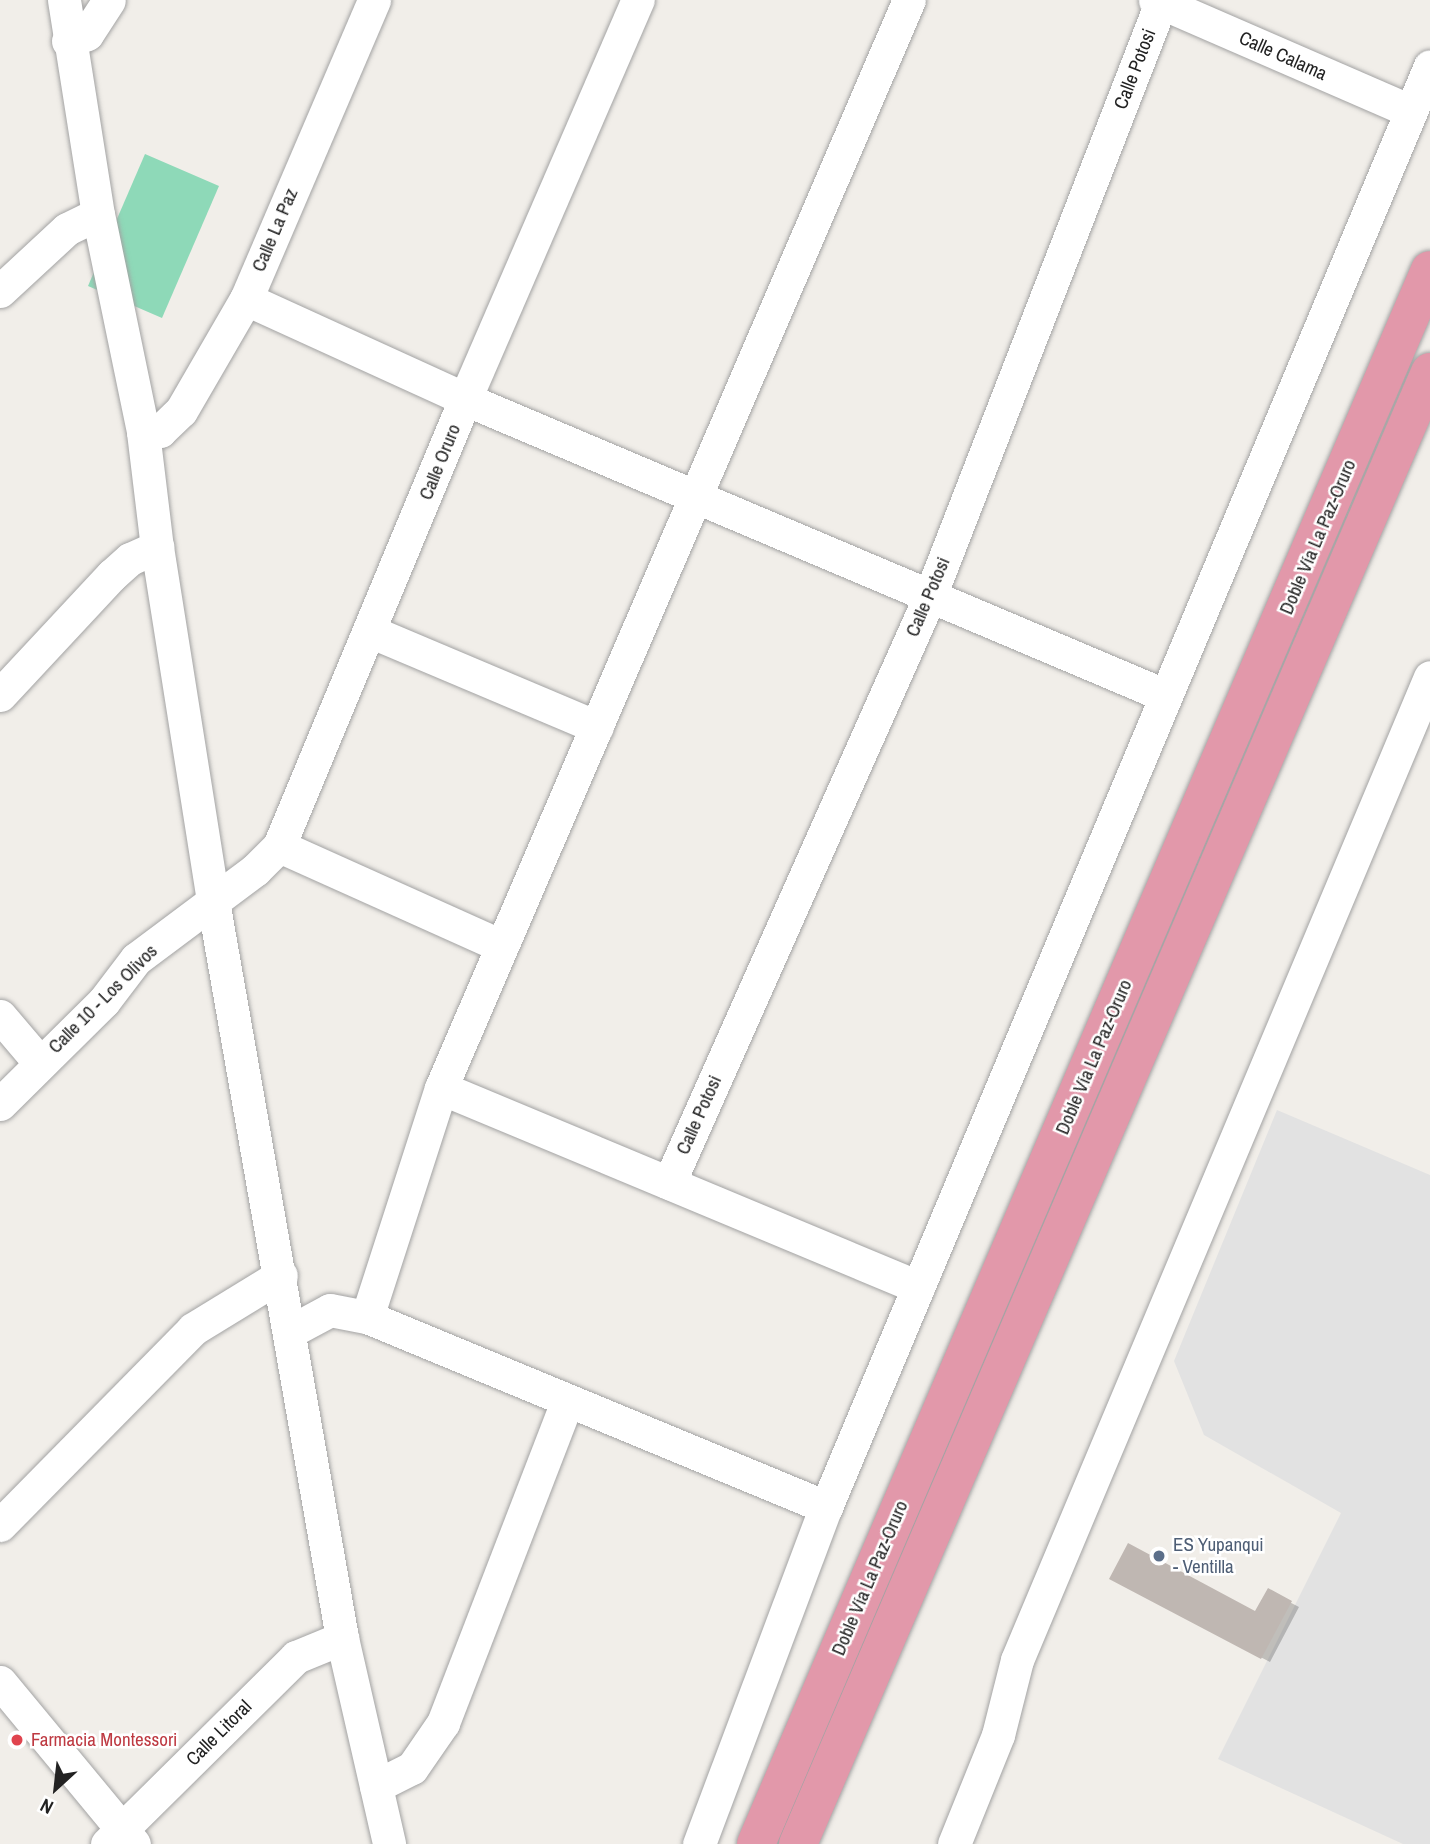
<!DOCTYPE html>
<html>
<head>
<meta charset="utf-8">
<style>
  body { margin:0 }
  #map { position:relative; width:1430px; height:1844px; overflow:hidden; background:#f1eee9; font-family:"Archivo Narrow",sans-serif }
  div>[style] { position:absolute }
  .pitch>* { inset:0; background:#8ed9b8 }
  .parking>* { inset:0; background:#e2e2e2 }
  .shadow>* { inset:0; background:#0003 }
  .building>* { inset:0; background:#bfb7b2 }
  .roads { filter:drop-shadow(0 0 2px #a3a3a3) drop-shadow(0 0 2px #a3a3a3) }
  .minor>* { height:33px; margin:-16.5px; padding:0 16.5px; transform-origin:16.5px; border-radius:16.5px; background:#fff }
  .highway>* { height:38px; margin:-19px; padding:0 19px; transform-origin:19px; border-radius:19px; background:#e298aa }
  .dots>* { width:19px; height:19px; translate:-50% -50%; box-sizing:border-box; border:4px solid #fff; border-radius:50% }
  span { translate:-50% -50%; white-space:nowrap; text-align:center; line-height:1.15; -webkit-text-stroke:5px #fff; paint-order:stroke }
  .street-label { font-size:19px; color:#222 }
  .service-label { font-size:19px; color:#4e5e75 }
  .left { translate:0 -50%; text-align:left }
  .health-label { font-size:19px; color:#be3a42 }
  .north { position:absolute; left:21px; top:1753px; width:70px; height:70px; -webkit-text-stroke:5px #fff; paint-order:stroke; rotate:207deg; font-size:19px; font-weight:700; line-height:28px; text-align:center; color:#222 }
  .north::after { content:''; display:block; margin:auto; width:24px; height:32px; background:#222; clip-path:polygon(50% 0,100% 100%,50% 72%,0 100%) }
</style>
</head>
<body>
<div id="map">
  <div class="pitch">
    <div style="clip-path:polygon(145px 154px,219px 186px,162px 318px,88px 286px)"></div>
  </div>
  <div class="parking">
    <div style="clip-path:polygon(1277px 1110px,1430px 1175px,1430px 1844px,1403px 1844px,1218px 1759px,1341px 1513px,1204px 1435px,1174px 1361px)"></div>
  </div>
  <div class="shadow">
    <div style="clip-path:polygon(1111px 1579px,1256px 1613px,1268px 1591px,1299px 1607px,1270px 1662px)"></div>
  </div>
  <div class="building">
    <div style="clip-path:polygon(1128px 1543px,1255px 1611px,1268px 1588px,1292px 1601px,1261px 1659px,1109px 1579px)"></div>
  </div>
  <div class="roads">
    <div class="minor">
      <div style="left:64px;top:0;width:217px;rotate:81deg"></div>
      <div style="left:98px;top:214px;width:223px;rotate:78.3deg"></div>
      <div style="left:143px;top:432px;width:116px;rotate:83.1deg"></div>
      <div style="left:157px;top:547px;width:358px;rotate:81deg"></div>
      <div style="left:213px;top:901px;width:748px;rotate:80.07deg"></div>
      <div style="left:342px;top:1638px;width:211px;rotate:77.1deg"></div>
      <div style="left:1155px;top:0;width:278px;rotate:23.5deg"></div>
      <div style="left:68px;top:41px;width:20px;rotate:-20deg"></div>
      <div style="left:87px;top:34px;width:40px;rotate:-57.1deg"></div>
      <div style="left:0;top:291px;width:91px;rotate:-42.8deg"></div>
      <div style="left:67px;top:229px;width:34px;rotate:-26deg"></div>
      <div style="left:246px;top:299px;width:241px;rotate:24.5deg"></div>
      <div style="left:465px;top:399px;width:759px;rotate:22.95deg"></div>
      <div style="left:143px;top:432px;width:17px;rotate:-3deg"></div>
      <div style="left:160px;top:431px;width:29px;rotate:-44deg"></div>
      <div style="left:181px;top:411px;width:129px;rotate:-59.9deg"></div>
      <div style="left:246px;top:299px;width:325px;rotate:-66.8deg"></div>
      <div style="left:372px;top:632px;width:244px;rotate:22.9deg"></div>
      <div style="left:0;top:695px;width:164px;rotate:-47deg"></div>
      <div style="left:112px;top:575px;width:24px;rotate:-42deg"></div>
      <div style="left:130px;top:559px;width:30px;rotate:-24deg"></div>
      <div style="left:279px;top:846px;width:244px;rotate:24.2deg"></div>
      <div style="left:0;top:1016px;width:62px;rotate:49.6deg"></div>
      <div style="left:441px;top:1088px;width:517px;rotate:22.65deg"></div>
      <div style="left:0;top:1104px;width:146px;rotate:-44.7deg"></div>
      <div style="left:104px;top:1001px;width:53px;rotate:-52.7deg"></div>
      <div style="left:136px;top:959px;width:149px;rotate:-36.8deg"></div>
      <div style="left:255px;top:870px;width:34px;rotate:-45deg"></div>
      <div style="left:279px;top:846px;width:484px;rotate:-67.4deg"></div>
      <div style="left:465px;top:399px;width:435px;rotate:-66.6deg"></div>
      <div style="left:669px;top:1183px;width:642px;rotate:-66.03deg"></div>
      <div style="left:930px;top:596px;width:640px;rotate:-68.73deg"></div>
      <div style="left:367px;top:1317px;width:241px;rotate:-72.1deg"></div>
      <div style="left:441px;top:1088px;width:1184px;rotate:-66.73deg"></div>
      <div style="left:291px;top:1331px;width:44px;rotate:-28.3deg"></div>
      <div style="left:330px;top:1310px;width:38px;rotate:11deg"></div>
      <div style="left:367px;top:1317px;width:497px;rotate:22.5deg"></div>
      <div style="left:0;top:1525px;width:275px;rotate:-45.4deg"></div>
      <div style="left:193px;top:1329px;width:103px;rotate:-31.5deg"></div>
      <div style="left:0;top:1682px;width:210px;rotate:50.4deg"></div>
      <div style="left:376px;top:1786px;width:40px;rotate:-26.6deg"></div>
      <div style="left:412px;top:1768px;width:55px;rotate:-55.4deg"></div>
      <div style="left:443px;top:1723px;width:344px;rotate:-68.9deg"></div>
      <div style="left:107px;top:1844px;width:266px;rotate:-44.7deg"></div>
      <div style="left:296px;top:1657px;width:50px;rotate:-22.4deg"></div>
      <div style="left:699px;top:1844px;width:360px;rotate:-69.4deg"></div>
      <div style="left:826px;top:1507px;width:1562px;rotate:-67.26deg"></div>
      <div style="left:954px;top:1844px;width:118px;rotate:-68deg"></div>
      <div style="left:998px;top:1735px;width:77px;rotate:-75.8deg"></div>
      <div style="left:1017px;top:1660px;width:1066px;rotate:-67.21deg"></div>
    </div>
    <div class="highway">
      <div style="left:756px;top:1844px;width:1712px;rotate:-66.82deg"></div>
      <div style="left:798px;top:1844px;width:1602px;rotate:-66.76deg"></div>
    </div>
  </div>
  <div class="dots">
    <div style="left:1159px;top:1556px;background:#5c6f8a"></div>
    <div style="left:17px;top:1740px;background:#e0444e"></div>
  </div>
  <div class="street-label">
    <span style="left:1283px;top:56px;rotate:24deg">Calle Calama</span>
    <span style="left:1135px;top:69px;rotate:-69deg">Calle Potosi</span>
    <span style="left:275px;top:230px;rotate:-67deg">Calle La Paz</span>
    <span style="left:440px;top:462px;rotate:-68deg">Calle Oruro</span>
    <span style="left:1318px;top:537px;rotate:-67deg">Doble Vía La Paz-Oruro</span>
    <span style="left:928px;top:597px;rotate:-67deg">Calle Potosi</span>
    <span style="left:103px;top:999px;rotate:-45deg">Calle 10 - Los Olivos</span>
    <span style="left:1094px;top:1057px;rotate:-67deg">Doble Vía La Paz-Oruro</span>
    <span style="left:699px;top:1115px;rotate:-66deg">Calle Potosi</span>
    <span style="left:870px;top:1578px;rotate:-67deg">Doble Vía La Paz-Oruro</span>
    <span style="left:219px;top:1733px;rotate:-45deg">Calle Litoral</span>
  </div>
  <div class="service-label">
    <span class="left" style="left:1173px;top:1556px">ES Yupanqui<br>- Ventilla</span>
  </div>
  <div class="health-label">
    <span class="left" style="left:31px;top:1740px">Farmacia Montessori</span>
  </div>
  <div class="north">N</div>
</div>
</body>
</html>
